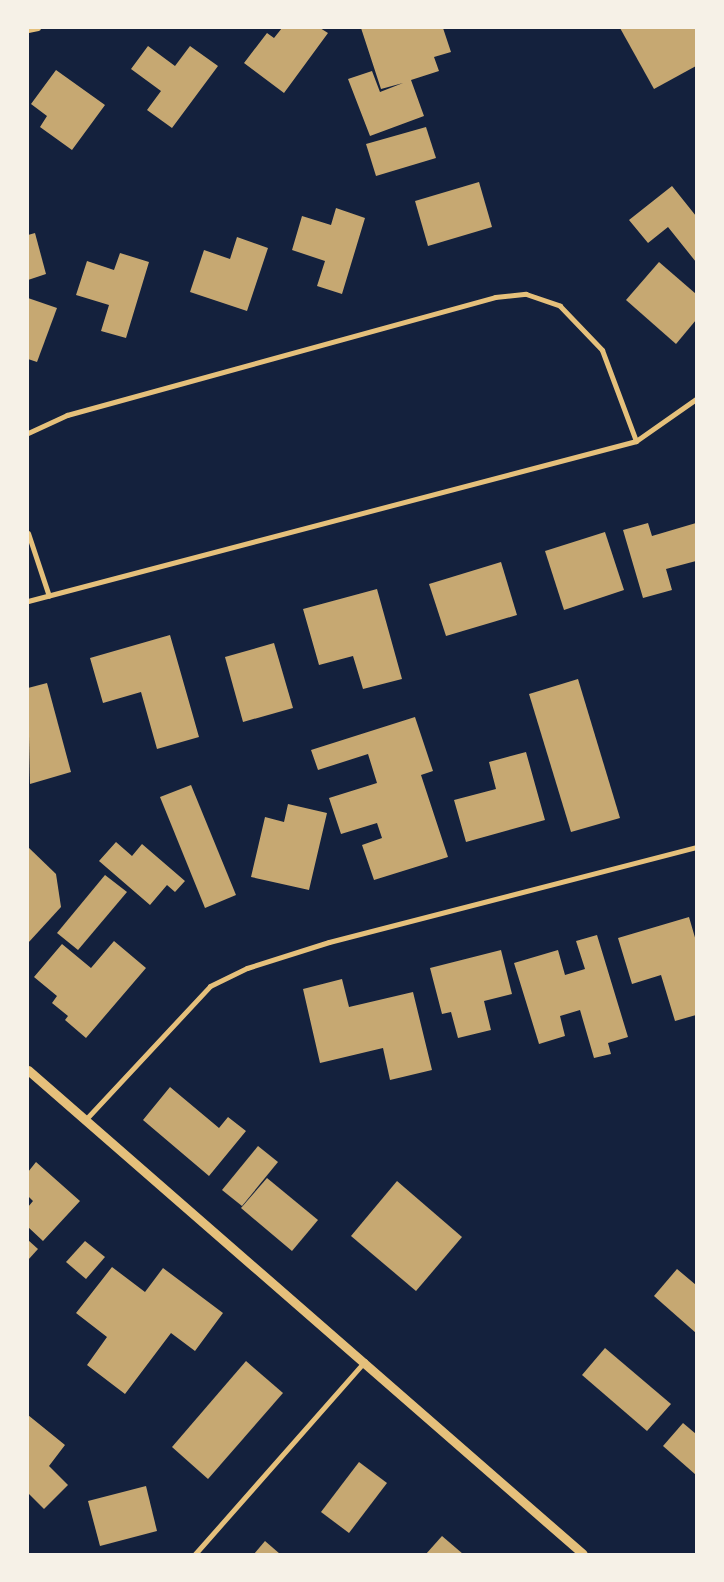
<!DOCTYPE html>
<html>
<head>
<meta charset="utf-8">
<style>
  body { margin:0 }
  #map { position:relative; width:724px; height:1582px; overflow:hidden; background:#14213d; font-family:Raleway,sans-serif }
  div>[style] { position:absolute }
  .building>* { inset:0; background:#c6a872 }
  .minor>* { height:5px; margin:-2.5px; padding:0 2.5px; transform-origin:2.5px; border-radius:2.5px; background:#e5c07b }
  .tertiary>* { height:9px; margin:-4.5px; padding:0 4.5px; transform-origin:4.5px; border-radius:4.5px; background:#e5c07b }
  span { translate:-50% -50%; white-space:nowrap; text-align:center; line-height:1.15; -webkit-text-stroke:5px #f6f1e7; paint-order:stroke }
  .frame { position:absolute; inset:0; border:29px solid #f6f1e7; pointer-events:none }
</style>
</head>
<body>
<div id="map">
  <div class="building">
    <div style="clip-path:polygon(282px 28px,320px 28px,328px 33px,284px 93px,244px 63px,267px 33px,274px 38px)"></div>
    <div style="clip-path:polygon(361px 28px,443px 28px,451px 52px,434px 57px,439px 71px,411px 80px,424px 116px,370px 136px,348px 79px,372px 71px,380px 92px,403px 83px,381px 89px)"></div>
    <div style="clip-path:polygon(620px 28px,696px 28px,696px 66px,654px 89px)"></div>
    <div style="clip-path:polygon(148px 46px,175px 66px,190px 46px,218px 66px,172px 128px,147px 110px,161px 91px,131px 69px)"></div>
    <div style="clip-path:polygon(56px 70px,105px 105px,72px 150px,40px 127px,47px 116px,31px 104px)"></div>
    <div style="clip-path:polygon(426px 127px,436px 158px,376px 176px,366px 144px)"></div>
    <div style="clip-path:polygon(479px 182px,492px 227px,428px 246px,415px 201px)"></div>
    <div style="clip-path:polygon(672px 186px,696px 216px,696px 262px,668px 227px,648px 243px,629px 220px)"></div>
    <div style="clip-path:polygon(336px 208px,365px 218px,342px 294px,317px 286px,325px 261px,292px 250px,302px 216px,331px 225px)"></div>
    <div style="clip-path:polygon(35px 233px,46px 274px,28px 280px,28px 235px)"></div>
    <div style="clip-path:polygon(237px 237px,268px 248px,247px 311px,190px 292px,204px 250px,230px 259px)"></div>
    <div style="clip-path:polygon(120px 253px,149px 262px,126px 338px,101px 331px,109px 305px,76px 295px,87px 261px,114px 270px)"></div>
    <div style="clip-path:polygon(659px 262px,696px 294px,696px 320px,676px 344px,626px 300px)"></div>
    <div style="clip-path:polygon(28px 298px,57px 308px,37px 362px,28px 359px)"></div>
    <div style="clip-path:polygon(648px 523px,652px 536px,696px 523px,696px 561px,666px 569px,672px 590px,643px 598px,623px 530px)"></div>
    <div style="clip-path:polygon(605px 532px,624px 590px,564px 610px,545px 551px)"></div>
    <div style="clip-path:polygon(501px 562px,517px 615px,446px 636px,429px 584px)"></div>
    <div style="clip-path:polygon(377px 589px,402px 679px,363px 689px,353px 656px,319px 665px,303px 609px)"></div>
    <div style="clip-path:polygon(170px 635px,199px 737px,157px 749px,141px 692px,103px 703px,90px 658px)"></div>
    <div style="clip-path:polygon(274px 643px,293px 708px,243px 722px,225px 657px)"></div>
    <div style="clip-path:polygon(578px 679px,620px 818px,571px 832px,529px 694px)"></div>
    <div style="clip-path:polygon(47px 683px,71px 772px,30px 784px,28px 688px)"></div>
    <div style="clip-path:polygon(415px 717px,433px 771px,421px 775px,448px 857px,374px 880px,362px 845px,382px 838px,377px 823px,341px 834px,329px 798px,377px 783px,368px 754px,318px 770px,311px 750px)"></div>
    <div style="clip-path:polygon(526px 752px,545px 820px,466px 842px,454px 800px,496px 789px,489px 762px)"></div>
    <div style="clip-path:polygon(191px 785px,236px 895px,205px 908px,160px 797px)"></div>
    <div style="clip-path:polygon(288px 804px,327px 813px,309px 890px,251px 877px,265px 817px,284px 822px)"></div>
    <div style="clip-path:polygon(116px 842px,132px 856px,142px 844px,185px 881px,175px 892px,167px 885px,150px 905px,99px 861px)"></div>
    <div style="clip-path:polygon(28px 847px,56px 874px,61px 907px,28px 943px)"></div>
    <div style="clip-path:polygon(105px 875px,127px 892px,78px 950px,57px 933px)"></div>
    <div style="clip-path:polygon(689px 917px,696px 941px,696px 1015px,675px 1021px,661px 975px,632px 984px,618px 938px)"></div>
    <div style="clip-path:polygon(597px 935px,628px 1037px,608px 1043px,611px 1054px,594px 1058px,580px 1010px,560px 1016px,565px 1036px,539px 1044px,514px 963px,558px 950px,565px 975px,585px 969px,576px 941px)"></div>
    <div style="clip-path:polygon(114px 941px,146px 968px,86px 1038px,65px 1020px,68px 1016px,52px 1003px,57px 996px,34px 977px,62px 944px,91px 968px)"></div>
    <div style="clip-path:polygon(501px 950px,512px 994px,484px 1001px,491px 1030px,458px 1038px,451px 1012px,442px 1014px,430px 968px)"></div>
    <div style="clip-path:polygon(342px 979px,349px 1007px,413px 992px,432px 1070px,390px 1080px,383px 1048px,320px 1063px,303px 989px)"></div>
    <div style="clip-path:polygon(170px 1087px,219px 1128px,228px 1117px,246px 1131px,209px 1176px,143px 1120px)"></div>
    <div style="clip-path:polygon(258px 1146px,278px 1162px,242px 1206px,222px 1190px)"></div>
    <div style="clip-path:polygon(36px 1162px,80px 1201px,43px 1241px,28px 1227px,28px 1207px,33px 1201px,28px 1196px,28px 1172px)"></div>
    <div style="clip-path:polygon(267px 1178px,318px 1220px,292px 1251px,241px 1208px)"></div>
    <div style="clip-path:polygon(397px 1181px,462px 1237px,416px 1291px,351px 1236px)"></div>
    <div style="clip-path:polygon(28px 1240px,38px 1249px,28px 1260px)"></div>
    <div style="clip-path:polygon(85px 1241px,105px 1257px,86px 1279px,66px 1262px)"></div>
    <div style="clip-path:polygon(112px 1267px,145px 1292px,163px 1268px,223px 1313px,195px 1351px,171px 1333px,125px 1394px,87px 1365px,107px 1337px,76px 1313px)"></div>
    <div style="clip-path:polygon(677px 1269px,696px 1285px,696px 1333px,654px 1296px)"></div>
    <div style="clip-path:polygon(605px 1348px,671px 1404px,647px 1431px,582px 1375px)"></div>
    <div style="clip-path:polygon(246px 1361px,283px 1393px,208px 1479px,172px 1447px)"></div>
    <div style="clip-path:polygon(28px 1415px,65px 1445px,49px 1466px,68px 1485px,44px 1509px,28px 1493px)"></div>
    <div style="clip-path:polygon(683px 1423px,696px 1434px,696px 1475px,663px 1446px)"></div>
    <div style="clip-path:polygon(359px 1462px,387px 1483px,349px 1533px,321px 1512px)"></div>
    <div style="clip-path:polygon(146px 1486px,157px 1531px,100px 1546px,88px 1501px)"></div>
    <div style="clip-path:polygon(442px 1536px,463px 1554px,426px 1554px)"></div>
    <div style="clip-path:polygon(265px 1541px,280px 1554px,254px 1554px)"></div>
  </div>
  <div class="minor">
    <div style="left:28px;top:30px;width:10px;rotate:-11deg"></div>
    <div style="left:28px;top:433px;width:43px;rotate:-24.8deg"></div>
    <div style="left:67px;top:415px;width:444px;rotate:-15.4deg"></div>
    <div style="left:495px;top:297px;width:31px;rotate:-6deg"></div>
    <div style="left:526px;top:294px;width:36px;rotate:19deg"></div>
    <div style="left:560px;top:306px;width:61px;rotate:46.3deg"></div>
    <div style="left:602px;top:350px;width:97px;rotate:69.5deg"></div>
    <div style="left:28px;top:533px;width:66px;rotate:71.6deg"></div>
    <div style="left:28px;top:601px;width:629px;rotate:-14.74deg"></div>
    <div style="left:636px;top:441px;width:73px;rotate:-35deg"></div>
    <div style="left:87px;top:1118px;width:180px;rotate:-47deg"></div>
    <div style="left:210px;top:986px;width:41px;rotate:-25.9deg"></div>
    <div style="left:247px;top:968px;width:86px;rotate:-17.6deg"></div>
    <div style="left:329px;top:942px;width:379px;rotate:-14.5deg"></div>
    <div style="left:195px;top:1554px;width:257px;rotate:-48.6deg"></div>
  </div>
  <div class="tertiary">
    <div style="left:28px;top:1070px;width:736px;rotate:41.09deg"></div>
  </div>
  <div class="frame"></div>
</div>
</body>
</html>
